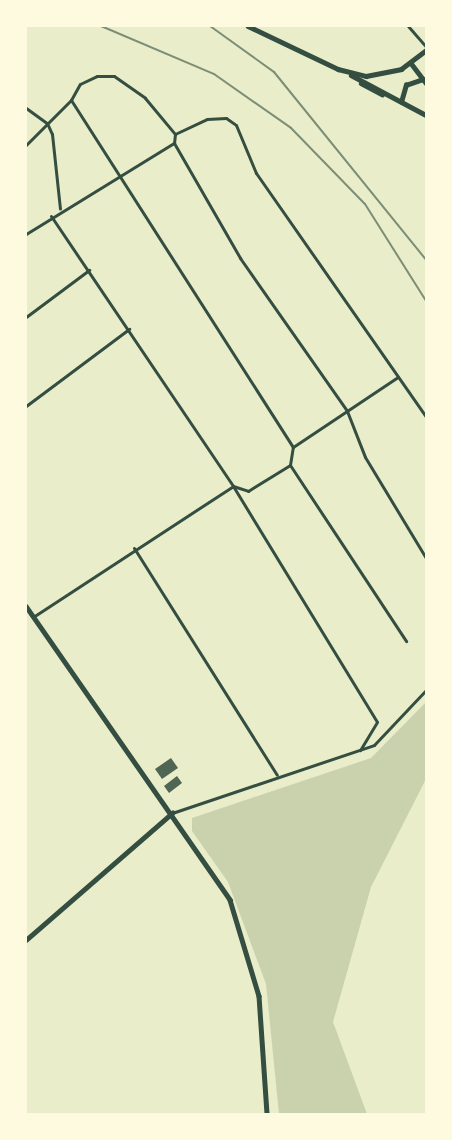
<!DOCTYPE html>
<html>
<head>
<meta charset="utf-8">
<style>
  body { margin:0 }
  #map { position:relative; width:452px; height:1140px; overflow:hidden; background:#e9edc9; font-family:Ubuntu,sans-serif }
  div>[style] { position:absolute }
  .green>* { inset:0; background:#cad2ad }
  .building>* { inset:0; background:#4f6655 }
  .minor>* { height:3px; margin:-1.5px; padding:0 1.5px; transform-origin:1.5px; border-radius:1.5px; background:#344e41 }
  .secondary>* { height:4.5px; margin:-2.25px; padding:0 2.25px; transform-origin:2.25px; border-radius:2.25px; background:#344e41 }
  .rail>* { height:2px; margin:-1px; padding:0 1px; transform-origin:1px; border-radius:1px; background:#7c8e77 }
  span { translate:-50% -50%; white-space:nowrap; text-align:center; line-height:1.15; -webkit-text-stroke:4.5px #fefae0; paint-order:stroke }
  .frame { position:absolute; inset:0; border:27px solid #fefae0; pointer-events:none }
</style>
</head>
<body>
<div id="map">
  <div class="green">
    <div style="clip-path:polygon(426px 702px,426px 779px,371px 887px,333px 1022px,367px 1114px,279px 1114px,266px 984px,228px 882px,192px 831px,192px 818px,371px 758px)"></div>
  </div>
  <div class="building">
    <div style="clip-path:polygon(171px 758px,178px 768px,162px 779px,155px 769px)"></div>
    <div style="clip-path:polygon(177px 776px,182px 783px,169px 793px,164px 786px)"></div>
  </div>
  <div class="minor">
    <div style="left:408px;top:26px;width:28px;rotate:49deg"></div>
    <div style="left:71px;top:100px;width:412px;rotate:57.4deg"></div>
    <div style="left:26px;top:108px;width:26px;rotate:36deg"></div>
    <div style="left:47px;top:123px;width:12px;rotate:66deg"></div>
    <div style="left:52px;top:134px;width:75px;rotate:83.9deg"></div>
    <div style="left:175px;top:134px;width:35px;rotate:-25deg"></div>
    <div style="left:207px;top:119px;width:19px;rotate:-3deg"></div>
    <div style="left:226px;top:118px;width:12px;rotate:35deg"></div>
    <div style="left:236px;top:125px;width:52px;rotate:67.4deg"></div>
    <div style="left:256px;top:173px;width:297px;rotate:55.1deg"></div>
    <div style="left:26px;top:145px;width:64px;rotate:-45deg"></div>
    <div style="left:71px;top:100px;width:18px;rotate:-61deg"></div>
    <div style="left:80px;top:84px;width:19px;rotate:-25deg"></div>
    <div style="left:97px;top:76px;width:17px"></div>
    <div style="left:114px;top:76px;width:38px;rotate:35deg"></div>
    <div style="left:145px;top:98px;width:47px;rotate:50.2deg"></div>
    <div style="left:175px;top:134px;width:9px;rotate:96deg"></div>
    <div style="left:174px;top:143px;width:133px;rotate:60.1deg"></div>
    <div style="left:240px;top:258px;width:187px;rotate:55deg"></div>
    <div style="left:347px;top:411px;width:49px;rotate:68.6deg"></div>
    <div style="left:365px;top:457px;width:118px;rotate:58.9deg"></div>
    <div style="left:51px;top:216px;width:326px;rotate:56deg"></div>
    <div style="left:233px;top:486px;width:276px;rotate:58.6deg"></div>
    <div style="left:377px;top:722px;width:33px;rotate:121deg"></div>
    <div style="left:26px;top:234px;width:174px;rotate:-31.6deg"></div>
    <div style="left:26px;top:317px;width:79px;rotate:-36.7deg"></div>
    <div style="left:26px;top:406px;width:129px;rotate:-36.8deg"></div>
    <div style="left:290px;top:465px;width:211px;rotate:56.6deg"></div>
    <div style="left:134px;top:548px;width:268px;rotate:57.8deg"></div>
    <div style="left:33px;top:617px;width:239px;rotate:-33.2deg"></div>
    <div style="left:233px;top:486px;width:16px;rotate:18deg"></div>
    <div style="left:248px;top:491px;width:49px;rotate:-31.8deg"></div>
    <div style="left:290px;top:465px;width:18px;rotate:-81deg"></div>
    <div style="left:293px;top:447px;width:126px;rotate:-33.7deg"></div>
    <div style="left:172px;top:813px;width:213px;rotate:-18.6deg"></div>
    <div style="left:374px;top:745px;width:76px;rotate:-46.6deg"></div>
  </div>
  <div class="secondary">
    <div style="left:248px;top:26px;width:100px;rotate:25.5deg"></div>
    <div style="left:338px;top:69px;width:29px;rotate:14deg"></div>
    <div style="left:366px;top:76px;width:36px;rotate:-11deg"></div>
    <div style="left:401px;top:69px;width:31px;rotate:-37deg"></div>
    <div style="left:411px;top:63px;width:25px;rotate:53deg"></div>
    <div style="left:351px;top:75px;width:85px;rotate:28.1deg"></div>
    <div style="left:361px;top:83px;width:24px;rotate:28deg"></div>
    <div style="left:401px;top:102px;width:18px;rotate:-74deg"></div>
    <div style="left:406px;top:85px;width:18px;rotate:-19deg"></div>
    <div style="left:26px;top:606px;width:358px;rotate:55.2deg"></div>
    <div style="left:230px;top:900px;width:100px;rotate:73.2deg"></div>
    <div style="left:259px;top:996px;width:118px;rotate:86.1deg"></div>
    <div style="left:26px;top:940px;width:194px;rotate:-41deg"></div>
  </div>
  <div class="rail">
    <div style="left:101px;top:26px;width:123px;rotate:23deg"></div>
    <div style="left:214px;top:74px;width:94px;rotate:35deg"></div>
    <div style="left:291px;top:128px;width:106px;rotate:45.8deg"></div>
    <div style="left:365px;top:204px;width:115px;rotate:57.8deg"></div>
    <div style="left:210px;top:26px;width:79px;rotate:35.7deg"></div>
    <div style="left:274px;top:72px;width:242px;rotate:51deg"></div>
    <div style="left:426px;top:1114px;width:1px;rotate:-90deg"></div>
  </div>
  <div class="frame"></div>
</div>
</body>
</html>
